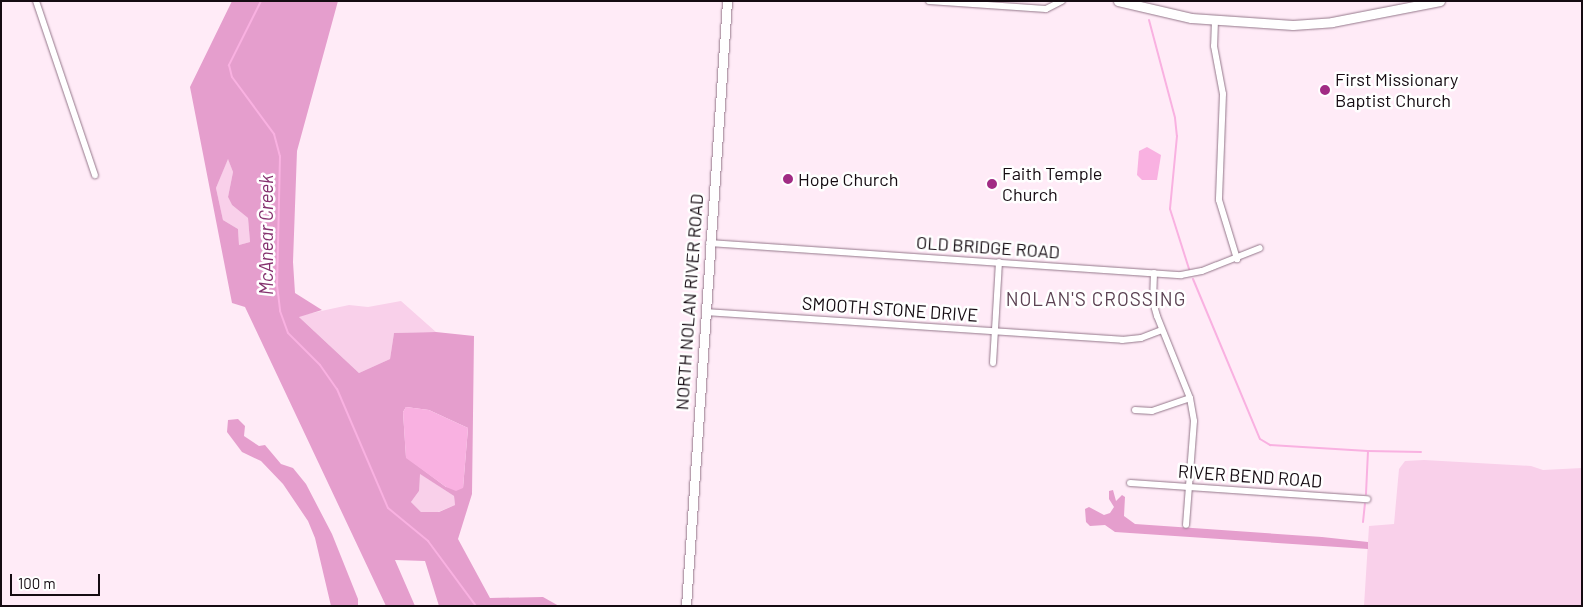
<!DOCTYPE html>
<html>
<head>
<meta charset="utf-8">
<style>
  body { margin:0 }
  #map { position:relative; width:1583px; height:607px; overflow:hidden; background:#ffebf7; font-family:Barlow,sans-serif }
  div>[style] { position:absolute }
  .green>* { inset:0; background:#f9d0ea }
  .forest>* { inset:0; background:#e59ecd }
  .water>* { inset:0; background:#f9b1e1 }
  .stream>* { height:2px; margin:-1px; padding:0 1px; transform-origin:1px; border-radius:1px; background:#f9b1e1 }
  .roads { filter:drop-shadow(0 0 1px #94778a) drop-shadow(0 0 1px #94778a) }
  .street>* { height:6px; margin:-3px; padding:0 3px; transform-origin:3px; border-radius:3px; background:#fff }
  .secondary>* { height:9px; margin:-4.5px; padding:0 4.5px; transform-origin:4.5px; border-radius:4.5px; background:#fff }
  .dots>* { width:14px; height:14px; translate:-50% -50%; box-sizing:border-box; border:2px solid #fff; border-radius:50% }
  span { translate:-50% -50%; white-space:nowrap; text-align:center; line-height:1.15; -webkit-text-stroke:5px #fff; paint-order:stroke }
  .poi-label { font-size:18px; color:#150b12 }
  .left { translate:0 -50%; text-align:left }
  .street-label { font-size:18px; color:#150b12 }
  .water-label { font-size:19px; color:#85326f; font-style:italic }
  .neighbourhood-label { font-size:19px; color:#5c4253; letter-spacing:1px }
  .frame { position:absolute; inset:0; border:2px solid #150b12; pointer-events:none }
  .scale { position:absolute; left:10px; top:574px; width:90px; height:22px; box-sizing:border-box; border:2px solid #150b12; border-top:0; padding-left:6px; font-size:15px; line-height:18px; white-space:nowrap; color:#150b12; -webkit-text-stroke:4px #fff; paint-order:stroke }
</style>
</head>
<body>
<div id="map">
  <div class="green">
    <div style="clip-path:polygon(228px 158px,233px 172px,228px 197px,232px 205px,248px 218px,250px 242px,239px 245px,238px 229px,223px 220px,216px 188px)"></div>
    <div style="clip-path:polygon(401px 301px,436px 332px,394px 333px,390px 359px,359px 373px,298px 316px,349px 305px,368px 307px)"></div>
    <div style="clip-path:polygon(1424px 460px,1531px 466px,1543px 470px,1582px 468px,1582px 606px,1364px 606px,1369px 526px,1394px 524px,1399px 469px,1405px 461px)"></div>
    <div style="clip-path:polygon(419px 473px,454px 496px,455px 505px,438px 512px,421px 512px,411px 502px,419px 491px)"></div>
  </div>
  <div class="forest">
    <div style="clip-path:polygon(evenodd,232px 1px,338px 1px,297px 151px,293px 262px,295px 293px,322px 310px,299px 317px,359px 373px,390px 359px,394px 333px,436px 332px,474px 336px,472px 494px,458px 539px,490px 598px,543px 597px,559px 606px,439px 606px,425px 561px,395px 560px,415px 606px,386px 606px,245px 307px,232px 303px,190px 87px,232px 1px,228px 159px,233px 172px,228px 197px,232px 205px,248px 218px,250px 242px,239px 245px,238px 229px,223px 220px,216px 188px,228px 159px,232px 1px,406px 407px,429px 410px,468px 428px,463px 488px,446px 487px,406px 457px,403px 412px,406px 407px,232px 1px,420px 474px,454px 496px,455px 505px,439px 512px,421px 512px,411px 502px,419px 491px,420px 474px)"></div>
    <div style="clip-path:polygon(238px 419px,245px 426px,244px 436px,259px 446px,265px 445px,281px 464px,293px 468px,306px 484px,332px 534px,358px 599px,358px 606px,331px 606px,315px 538px,308px 521px,283px 484px,261px 461px,242px 452px,227px 432px,228px 420px)"></div>
    <div style="clip-path:polygon(1113px 490px,1116px 501px,1122px 495px,1125px 497px,1124px 516px,1135px 524px,1322px 537px,1368px 542px,1368px 549px,1115px 532px,1105px 525px,1090px 526px,1086px 522px,1085px 509px,1089px 507px,1104px 515px,1110px 513px,1114px 507px,1109px 499px,1109px 491px)"></div>
  </div>
  <div class="water">
    <div style="clip-path:polygon(1147px 147px,1161px 155px,1157px 180px,1142px 180px,1137px 175px,1139px 151px)"></div>
    <div style="clip-path:polygon(406px 407px,429px 410px,468px 428px,463px 488px,456px 491px,446px 487px,406px 458px,403px 412px)"></div>
  </div>
  <div class="stream">
    <div style="left:261px;top:1px;width:72px;rotate:116.6deg"></div>
    <div style="left:229px;top:65px;width:12px;rotate:76deg"></div>
    <div style="left:232px;top:77px;width:71px;rotate:53.6deg"></div>
    <div style="left:274px;top:134px;width:23px;rotate:75deg"></div>
    <div style="left:280px;top:156px;width:129px;rotate:91.3deg"></div>
    <div style="left:277px;top:285px;width:26px;rotate:83deg"></div>
    <div style="left:280px;top:311px;width:23px;rotate:70deg"></div>
    <div style="left:288px;top:333px;width:45px;rotate:45deg"></div>
    <div style="left:320px;top:365px;width:29px;rotate:55deg"></div>
    <div style="left:337px;top:389px;width:129px;rotate:66.8deg"></div>
    <div style="left:388px;top:508px;width:52px;rotate:39.5deg"></div>
    <div style="left:428px;top:541px;width:81px;rotate:53.6deg"></div>
    <div style="left:1149px;top:20px;width:101px;rotate:75.1deg"></div>
    <div style="left:1175px;top:118px;width:18px;rotate:84deg"></div>
    <div style="left:1177px;top:136px;width:73px;rotate:95.5deg"></div>
    <div style="left:1170px;top:209px;width:63px;rotate:72.4deg"></div>
    <div style="left:1193px;top:279px;width:173px;rotate:67.3deg"></div>
    <div style="left:1260px;top:439px;width:12px;rotate:31deg"></div>
    <div style="left:1270px;top:445px;width:98px;rotate:3.5deg"></div>
    <div style="left:1368px;top:451px;width:43px;rotate:92.7deg"></div>
    <div style="left:1368px;top:451px;width:53px;rotate:1.1deg"></div>
    <div style="left:1363px;top:522px;width:18px;rotate:-84deg"></div>
  </div>
  <div class="roads">
    <div class="street">
      <div style="left:36px;top:1px;width:184px;rotate:71.3deg"></div>
      <div style="left:929px;top:1px;width:117px;rotate:3.9deg"></div>
      <div style="left:1046px;top:9px;width:18px;rotate:-27deg"></div>
      <div style="left:1215px;top:20px;width:26px;rotate:92deg"></div>
      <div style="left:1214px;top:46px;width:49px;rotate:79.4deg"></div>
      <div style="left:1223px;top:94px;width:106px;rotate:92.2deg"></div>
      <div style="left:1219px;top:200px;width:62px;rotate:73deg"></div>
      <div style="left:709px;top:243px;width:473px;rotate:3.9deg"></div>
      <div style="left:1181px;top:275px;width:21px;rotate:-11deg"></div>
      <div style="left:1202px;top:271px;width:62px;rotate:-21.6deg"></div>
      <div style="left:1154px;top:273px;width:29px;rotate:92deg"></div>
      <div style="left:1153px;top:302px;width:15px;rotate:74deg"></div>
      <div style="left:1157px;top:316px;width:88px;rotate:68.1deg"></div>
      <div style="left:1190px;top:398px;width:23px;rotate:80deg"></div>
      <div style="left:1194px;top:421px;width:104px;rotate:94.4deg"></div>
      <div style="left:705px;top:312px;width:418px;rotate:3.8deg"></div>
      <div style="left:1122px;top:340px;width:19px;rotate:-6deg"></div>
      <div style="left:1141px;top:338px;width:22px;rotate:-21deg"></div>
      <div style="left:993px;top:363px;width:101px;rotate:-86.6deg"></div>
      <div style="left:1135px;top:410px;width:17px;rotate:3deg"></div>
      <div style="left:1152px;top:411px;width:40px;rotate:-18.9deg"></div>
      <div style="left:1130px;top:483px;width:238px;rotate:3.9deg"></div>
    </div>
    <div class="secondary">
      <div style="left:1118px;top:1px;width:75px;rotate:13.1deg"></div>
      <div style="left:1191px;top:18px;width:102px;rotate:3.9deg"></div>
      <div style="left:1293px;top:25px;width:39px;rotate:-4deg"></div>
      <div style="left:1332px;top:22px;width:110px;rotate:-11deg"></div>
      <div style="left:686px;top:606px;width:606px;rotate:-86.12deg"></div>
    </div>
  </div>
  <div class="dots">
    <div style="left:1325px;top:90px;background:#a12b84"></div>
    <div style="left:788px;top:179px;background:#a12b84"></div>
    <div style="left:992px;top:184px;background:#a12b84"></div>
  </div>
  <div class="poi-label">
    <span class="left" style="left:1335px;top:90px">First Missionary<br>Baptist Church</span>
    <span class="left" style="left:1002px;top:184px">Faith Temple<br>Church</span>
    <span class="left" style="left:798px;top:179px">Hope Church</span>
  </div>
  <div class="street-label">
    <span style="left:988px;top:247px;rotate:4deg">OLD BRIDGE ROAD</span>
    <span style="left:689px;top:302px;rotate:-86deg">NORTH NOLAN RIVER ROAD</span>
    <span style="left:890px;top:309px;rotate:4deg">SMOOTH STONE DRIVE</span>
    <span style="left:1250px;top:476px;rotate:4deg">RIVER BEND ROAD</span>
  </div>
  <div class="water-label">
    <span style="left:266px;top:235px;rotate:-90deg">McAnear Creek</span>
  </div>
  <div class="neighbourhood-label">
    <span style="left:1096px;top:299px">NOLAN'S CROSSING</span>
  </div>
  <div class="frame"></div>
  <div class="scale">100 m</div>
</div>
</body>
</html>
